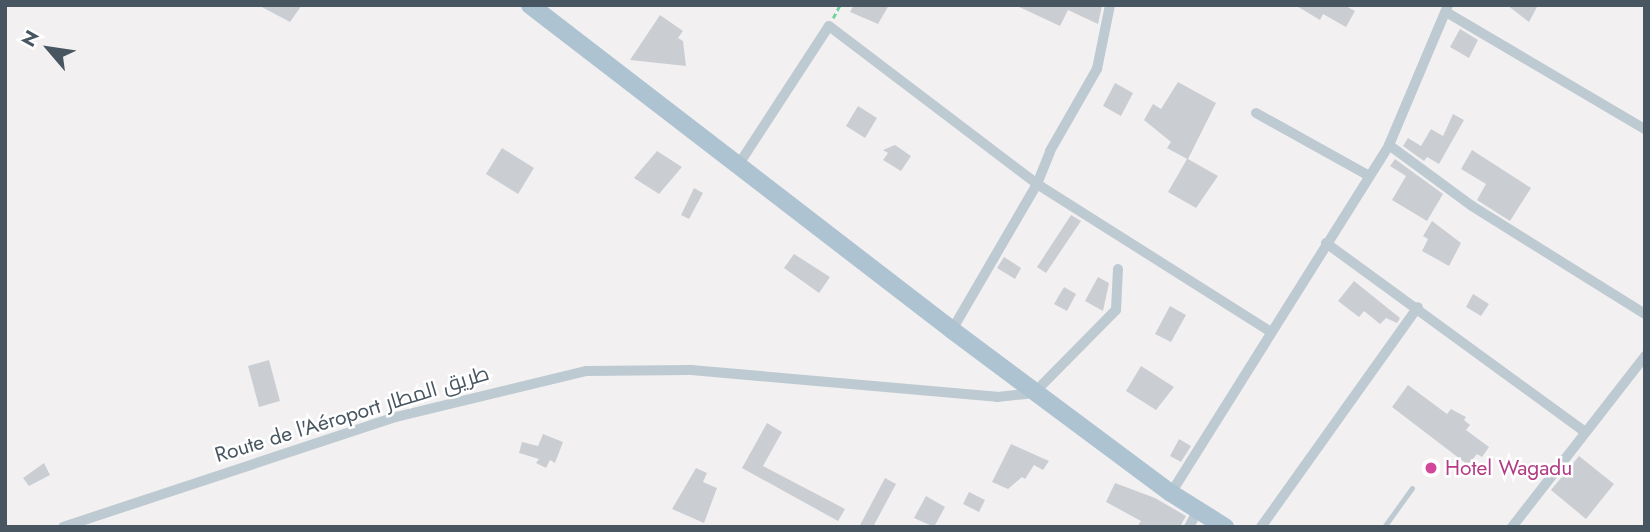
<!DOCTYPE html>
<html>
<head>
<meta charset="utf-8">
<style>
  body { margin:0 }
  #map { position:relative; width:1650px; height:532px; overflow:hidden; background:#f3f0f1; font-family:Jost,Cairo,sans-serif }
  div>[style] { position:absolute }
  .building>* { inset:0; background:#caced3 }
  .path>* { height:2.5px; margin-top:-1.25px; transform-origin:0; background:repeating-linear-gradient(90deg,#71d49a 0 5px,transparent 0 8.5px) }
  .lane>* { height:5px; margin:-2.5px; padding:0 2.5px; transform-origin:2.5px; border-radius:2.5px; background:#bdcad1 }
  .street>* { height:10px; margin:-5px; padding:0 5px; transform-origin:5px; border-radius:5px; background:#bdcad1 }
  .primary>* { height:18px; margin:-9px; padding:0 9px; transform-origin:9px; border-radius:9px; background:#aec3d1 }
  .dots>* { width:19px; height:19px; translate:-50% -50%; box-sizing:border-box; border:4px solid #fff; border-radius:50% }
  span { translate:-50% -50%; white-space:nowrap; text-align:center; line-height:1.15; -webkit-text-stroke:5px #fff; paint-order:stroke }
  .street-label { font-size:21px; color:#475660 }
  .hotel-label { font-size:21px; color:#b23c85 }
  .left { translate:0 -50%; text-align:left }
  .frame { position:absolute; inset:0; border:7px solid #475660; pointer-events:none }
  .north { position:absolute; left:14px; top:14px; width:70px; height:70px; -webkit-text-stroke:5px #fff; paint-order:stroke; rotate:299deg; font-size:19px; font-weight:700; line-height:28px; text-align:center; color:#475660 }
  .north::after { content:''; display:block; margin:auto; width:24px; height:32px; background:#475660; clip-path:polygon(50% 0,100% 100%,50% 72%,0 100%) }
</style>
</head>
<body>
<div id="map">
  <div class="building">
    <div style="clip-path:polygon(258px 5px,302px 5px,290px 22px)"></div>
    <div style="clip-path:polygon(854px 5px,889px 5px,878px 24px,850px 12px)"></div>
    <div style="clip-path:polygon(1015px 5px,1099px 5px,1102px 6px,1098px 24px,1068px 10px,1060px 26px)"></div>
    <div style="clip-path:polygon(1295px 5px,1344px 5px,1355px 11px,1346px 27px,1323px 14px,1320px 20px)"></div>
    <div style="clip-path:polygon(1507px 5px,1538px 5px,1529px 22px)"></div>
    <div style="clip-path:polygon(660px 15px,683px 31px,678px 38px,683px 41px,686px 66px,630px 60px)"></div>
    <div style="clip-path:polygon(1460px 29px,1478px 40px,1469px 58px,1450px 47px)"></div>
    <div style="clip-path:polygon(1178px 82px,1216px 103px,1188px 159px,1218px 176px,1196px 208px,1168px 192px,1187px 159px,1167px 148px,1171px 142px,1144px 120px,1153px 104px,1161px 109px)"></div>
    <div style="clip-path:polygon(1115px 83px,1133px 93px,1121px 116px,1103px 106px)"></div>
    <div style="clip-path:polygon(858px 106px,877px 118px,865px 138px,846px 126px)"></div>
    <div style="clip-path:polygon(1453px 114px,1464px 120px,1439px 164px,1427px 157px,1424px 161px,1403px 146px,1408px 138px,1421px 146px,1431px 129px,1443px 136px)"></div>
    <div style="clip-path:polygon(895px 145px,911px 156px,901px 171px,883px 160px,888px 153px,883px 150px)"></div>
    <div style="clip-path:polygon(502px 148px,534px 168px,518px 194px,486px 174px)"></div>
    <div style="clip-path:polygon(1472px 150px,1531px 188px,1510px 221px,1477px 200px,1486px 184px,1461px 169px)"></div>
    <div style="clip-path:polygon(657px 151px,682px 167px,659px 194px,634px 178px)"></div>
    <div style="clip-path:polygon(1395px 159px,1443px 194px,1427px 221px,1392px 200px,1406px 176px,1390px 166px)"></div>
    <div style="clip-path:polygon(694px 188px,703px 193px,689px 219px,681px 215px)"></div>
    <div style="clip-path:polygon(1071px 215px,1081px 221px,1046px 273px,1037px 267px)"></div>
    <div style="clip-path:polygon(1432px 221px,1461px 243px,1449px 266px,1422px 251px,1428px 239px,1423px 236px)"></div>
    <div style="clip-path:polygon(794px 254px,830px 277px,819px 293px,784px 268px)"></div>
    <div style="clip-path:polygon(1004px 257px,1021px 268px,1015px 279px,997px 268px)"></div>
    <div style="clip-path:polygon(1098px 277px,1109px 283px,1103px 311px,1085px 301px)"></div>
    <div style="clip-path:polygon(1354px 281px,1400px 318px,1397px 323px,1386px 318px,1380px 324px,1364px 311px,1359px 317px,1338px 301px)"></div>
    <div style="clip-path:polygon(1064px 287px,1076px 294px,1067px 311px,1054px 304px)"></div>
    <div style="clip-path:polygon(1473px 294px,1489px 304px,1481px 316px,1466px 307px)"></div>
    <div style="clip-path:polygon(1170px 306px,1186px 315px,1171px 342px,1155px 334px)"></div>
    <div style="clip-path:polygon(269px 360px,280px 401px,259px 407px,248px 366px)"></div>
    <div style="clip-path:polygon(1141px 366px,1174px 387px,1156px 410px,1126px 391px)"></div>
    <div style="clip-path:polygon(1408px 385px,1447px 414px,1451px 409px,1466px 417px,1464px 420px,1470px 425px,1466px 430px,1489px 447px,1482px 457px,1477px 454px,1468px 465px,1392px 407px)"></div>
    <div style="clip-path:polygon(767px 423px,782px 432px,763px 466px,845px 509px,838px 521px,742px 468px)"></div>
    <div style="clip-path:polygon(543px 434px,563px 442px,555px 463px,550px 460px,546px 468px,536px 463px,539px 459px,519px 453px,522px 442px,538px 446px)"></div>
    <div style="clip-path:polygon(1179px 439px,1191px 446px,1181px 462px,1170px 456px)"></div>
    <div style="clip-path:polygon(1011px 444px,1049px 461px,1043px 470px,1034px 465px,1025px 479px,1022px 477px,1008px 489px,992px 482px)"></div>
    <div style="clip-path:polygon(1579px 456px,1614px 484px,1586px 519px,1551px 490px)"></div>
    <div style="clip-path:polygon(44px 463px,50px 475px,29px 486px,23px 478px)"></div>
    <div style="clip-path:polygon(696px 468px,707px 473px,703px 482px,717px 488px,704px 523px,672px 509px)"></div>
    <div style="clip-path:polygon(885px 478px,896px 484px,873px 527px,859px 527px)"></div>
    <div style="clip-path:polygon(1115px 483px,1155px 498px,1186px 516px,1180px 527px,1137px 527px,1141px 521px,1106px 502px)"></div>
    <div style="clip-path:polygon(969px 492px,985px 500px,979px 512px,963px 504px)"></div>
    <div style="clip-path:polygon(926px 496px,945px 507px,934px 527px,914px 518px)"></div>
  </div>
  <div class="path">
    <div style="left:833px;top:18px;width:15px;rotate:-62deg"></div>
  </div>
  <div class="lane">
    <div style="left:1384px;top:527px;width:48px;rotate:-54.3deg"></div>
  </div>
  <div class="street">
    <div style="left:1446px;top:12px;width:231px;rotate:30.5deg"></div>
    <div style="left:1256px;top:113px;width:129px;rotate:29.1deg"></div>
    <div style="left:1389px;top:145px;width:103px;rotate:36.3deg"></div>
    <div style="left:1472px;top:206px;width:204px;rotate:32deg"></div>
    <div style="left:737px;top:167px;width:168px;rotate:-56.9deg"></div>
    <div style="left:829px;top:26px;width:261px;rotate:37.2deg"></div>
    <div style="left:1037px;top:184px;width:277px;rotate:32.3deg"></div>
    <div style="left:1326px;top:243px;width:321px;rotate:36.1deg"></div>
    <div style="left:952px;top:330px;width:169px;rotate:-59.8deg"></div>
    <div style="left:1037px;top:184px;width:35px;rotate:-68deg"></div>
    <div style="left:1050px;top:151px;width:95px;rotate:-60.2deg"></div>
    <div style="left:1097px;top:69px;width:65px;rotate:-78.5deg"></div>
    <div style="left:1171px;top:493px;width:411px;rotate:-57.9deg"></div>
    <div style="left:1389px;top:145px;width:152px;rotate:-67.1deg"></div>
    <div style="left:63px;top:527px;width:351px;rotate:-18.3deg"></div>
    <div style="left:396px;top:417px;width:195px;rotate:-13.6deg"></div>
    <div style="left:586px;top:371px;width:105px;rotate:-0.5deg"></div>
    <div style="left:691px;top:370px;width:307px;rotate:5deg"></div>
    <div style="left:997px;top:397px;width:29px;rotate:-6deg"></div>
    <div style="left:1026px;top:394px;width:9px;rotate:-13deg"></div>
    <div style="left:1035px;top:392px;width:115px;rotate:-45.4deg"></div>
    <div style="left:1116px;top:310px;width:41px;rotate:-87.2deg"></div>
    <div style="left:1189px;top:527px;width:19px;rotate:-62deg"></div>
    <div style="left:1261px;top:527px;width:270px;rotate:-54.5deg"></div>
    <div style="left:1512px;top:527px;width:217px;rotate:-52.1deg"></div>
  </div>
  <div class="primary">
    <div style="left:530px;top:5px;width:533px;rotate:37.6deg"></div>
    <div style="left:952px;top:330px;width:273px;rotate:36.7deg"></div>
    <div style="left:1171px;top:493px;width:64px;rotate:32.2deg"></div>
  </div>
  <div class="dots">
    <div style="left:1431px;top:468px;background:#d1479c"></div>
  </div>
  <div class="street-label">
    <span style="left:352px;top:414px;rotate:-17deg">Route de l'Aéroport طريق المطار</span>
  </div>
  <div class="hotel-label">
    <span class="left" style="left:1445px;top:468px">Hotel Wagadu</span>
  </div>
  <div class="frame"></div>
  <div class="north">N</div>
</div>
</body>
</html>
